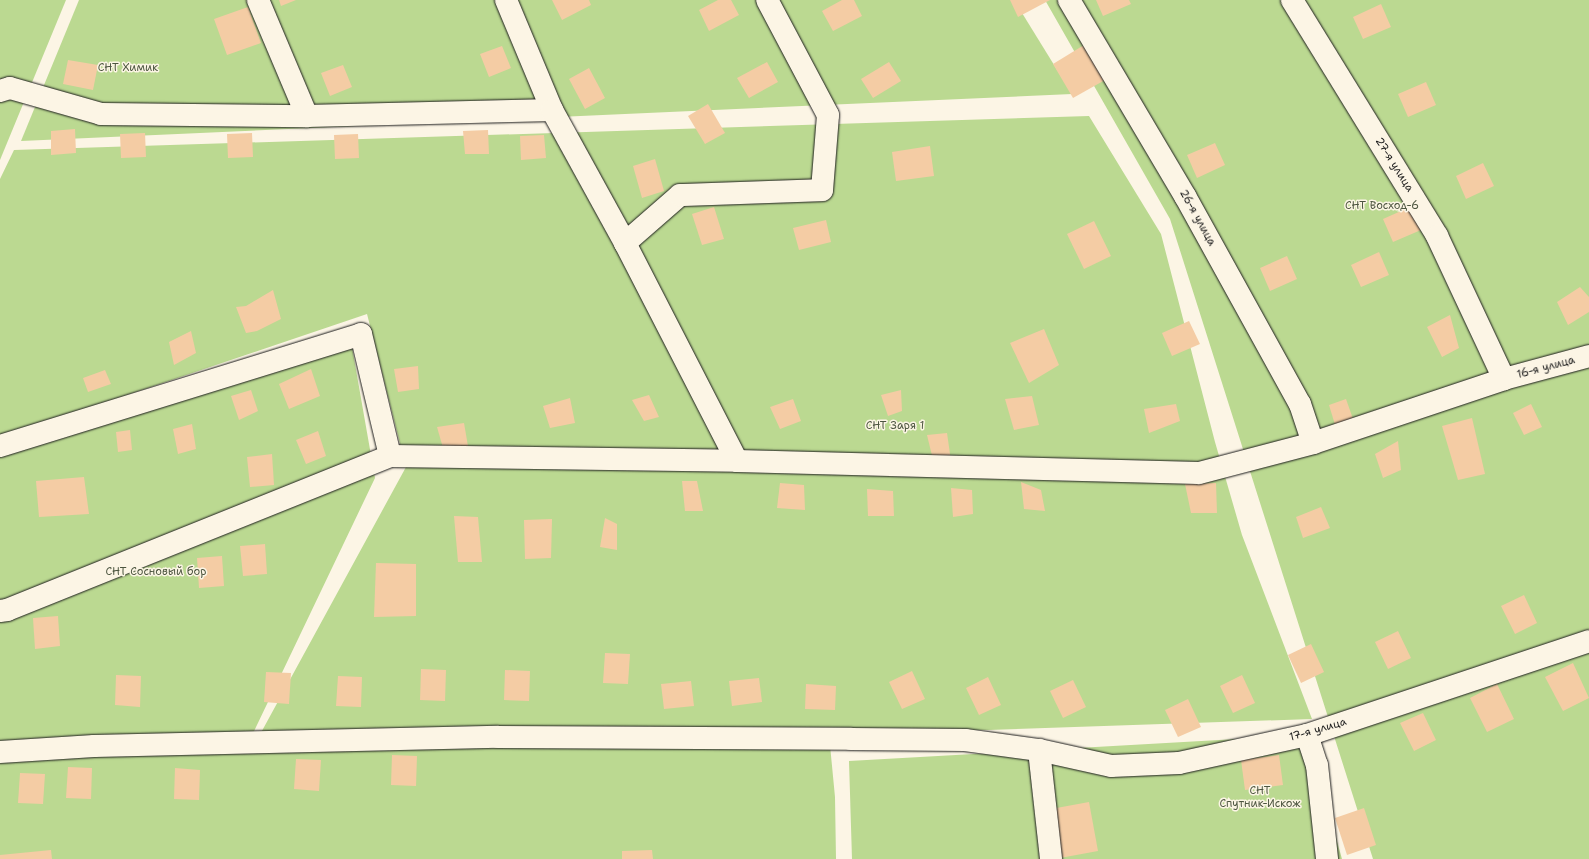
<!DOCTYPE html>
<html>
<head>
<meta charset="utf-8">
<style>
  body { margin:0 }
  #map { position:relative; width:1589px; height:859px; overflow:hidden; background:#fcf5e5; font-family:"Shantell Sans",sans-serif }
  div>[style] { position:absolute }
  .green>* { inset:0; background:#bbd991 }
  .building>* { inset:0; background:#f4cca4 }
  .roads { filter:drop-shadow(0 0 1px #1c1c1c) drop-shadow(0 0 1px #1c1c1c) }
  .minor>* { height:22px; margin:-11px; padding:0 11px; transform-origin:11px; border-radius:11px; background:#fcf5e5 }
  span { translate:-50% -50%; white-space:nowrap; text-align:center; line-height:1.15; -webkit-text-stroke:3px #fcf5e5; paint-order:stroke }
  .park-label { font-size:11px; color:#4c553f }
  .street-label { font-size:11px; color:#1c1c1c }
</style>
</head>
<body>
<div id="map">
  <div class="green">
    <div style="clip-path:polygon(0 0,66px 0,0 160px)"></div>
    <div style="clip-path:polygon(79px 0,1014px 0,1072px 94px,21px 141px)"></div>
    <div style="clip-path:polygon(1045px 0,1589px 0,1589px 859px,1373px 859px,1170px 219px)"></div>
    <div style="clip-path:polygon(1089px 116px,1161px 234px,1215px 442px,1242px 535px,1312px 719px,988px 730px,501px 731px,257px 740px,406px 467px,367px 314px,0 438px,0 179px,14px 150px)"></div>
    <div style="clip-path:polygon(352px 347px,375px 478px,245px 750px,830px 745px,835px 797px,836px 859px,0 859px,0 457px)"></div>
    <div style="clip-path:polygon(1307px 735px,1342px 859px,852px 859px,849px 761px)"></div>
  </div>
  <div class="building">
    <div style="clip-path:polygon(279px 0,296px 0,281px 6px)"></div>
    <div style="clip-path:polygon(552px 0,589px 0,591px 5px,562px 20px)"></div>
    <div style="clip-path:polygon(718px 0,731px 0,739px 15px,709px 31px,699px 10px)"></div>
    <div style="clip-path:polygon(842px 0,854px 0,862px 16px,833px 31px,822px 11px)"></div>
    <div style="clip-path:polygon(1010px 0,1050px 0,1018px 17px)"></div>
    <div style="clip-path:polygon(1096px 0,1129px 0,1131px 4px,1103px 16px)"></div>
    <div style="clip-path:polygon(1381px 4px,1391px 27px,1363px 39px,1353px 17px)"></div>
    <div style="clip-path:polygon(248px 7px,261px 43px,227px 55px,214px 19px)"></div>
    <div style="clip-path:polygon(1084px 45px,1105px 80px,1073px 98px,1053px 64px)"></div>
    <div style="clip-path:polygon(502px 46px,511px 68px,489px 77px,480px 54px)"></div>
    <div style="clip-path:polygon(68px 60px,98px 65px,93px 90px,63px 84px)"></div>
    <div style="clip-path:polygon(767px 62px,778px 82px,749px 98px,737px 78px)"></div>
    <div style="clip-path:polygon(889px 62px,901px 81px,873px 98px,861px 79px)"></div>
    <div style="clip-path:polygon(343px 65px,352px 87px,330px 96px,321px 73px)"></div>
    <div style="clip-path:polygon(589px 68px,605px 98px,585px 109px,569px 79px)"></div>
    <div style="clip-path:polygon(1426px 82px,1436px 105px,1408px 117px,1398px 94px)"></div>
    <div style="clip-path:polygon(708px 104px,725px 133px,705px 144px,688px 116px)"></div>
    <div style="clip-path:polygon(75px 129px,76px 153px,51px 155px,51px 131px)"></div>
    <div style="clip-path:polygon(488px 130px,489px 154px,465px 154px,463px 131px)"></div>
    <div style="clip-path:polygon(145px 133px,146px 157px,121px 158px,120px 134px)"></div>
    <div style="clip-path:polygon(252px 133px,253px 157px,228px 158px,227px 134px)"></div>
    <div style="clip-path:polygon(358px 134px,359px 158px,335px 159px,334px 135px)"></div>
    <div style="clip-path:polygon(544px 135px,546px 158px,521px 160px,520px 136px)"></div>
    <div style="clip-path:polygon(1215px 143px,1225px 165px,1197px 178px,1187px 155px)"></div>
    <div style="clip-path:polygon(930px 146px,934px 176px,896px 181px,892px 152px)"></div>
    <div style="clip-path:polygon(655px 159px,664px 191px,642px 198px,633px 166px)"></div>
    <div style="clip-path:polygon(1483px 163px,1494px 186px,1466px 199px,1456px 176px)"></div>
    <div style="clip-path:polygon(714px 207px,724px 239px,702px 245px,692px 214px)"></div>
    <div style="clip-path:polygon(1410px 207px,1421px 230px,1393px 242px,1383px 219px)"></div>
    <div style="clip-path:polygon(826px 220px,831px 242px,799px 250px,793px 228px)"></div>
    <div style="clip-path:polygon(1094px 221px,1111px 256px,1084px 269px,1067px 234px)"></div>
    <div style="clip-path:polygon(1379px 252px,1389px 275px,1361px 287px,1351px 265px)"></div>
    <div style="clip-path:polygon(1287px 256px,1297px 279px,1270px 291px,1260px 268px)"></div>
    <div style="clip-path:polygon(1580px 287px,1589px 297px,1589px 312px,1568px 325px,1557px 302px)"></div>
    <div style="clip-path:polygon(273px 290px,281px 319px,257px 331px,246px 333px,236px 307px,246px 306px)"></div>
    <div style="clip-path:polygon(1450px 315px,1459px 348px,1442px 357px,1427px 327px)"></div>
    <div style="clip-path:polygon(1189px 321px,1200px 344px,1172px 356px,1162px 333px)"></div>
    <div style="clip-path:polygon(1044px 329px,1059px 365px,1029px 383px,1010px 343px)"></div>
    <div style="clip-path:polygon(191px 331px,196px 353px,174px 365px,169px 342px)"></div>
    <div style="clip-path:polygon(418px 366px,419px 389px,398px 392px,394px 369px)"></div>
    <div style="clip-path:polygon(311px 369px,320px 396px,289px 409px,279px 384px)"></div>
    <div style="clip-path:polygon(105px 370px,111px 384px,88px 392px,83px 378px)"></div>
    <div style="clip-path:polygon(251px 390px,258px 411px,239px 420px,231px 396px)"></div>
    <div style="clip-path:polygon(901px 390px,902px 411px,888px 416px,881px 395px)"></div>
    <div style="clip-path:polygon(649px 395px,659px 417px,644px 421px,632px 400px)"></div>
    <div style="clip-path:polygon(1032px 396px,1039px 425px,1014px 430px,1005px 399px)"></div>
    <div style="clip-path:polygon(570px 398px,575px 423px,550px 428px,543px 406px)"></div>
    <div style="clip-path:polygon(793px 399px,801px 421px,780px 429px,770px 407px)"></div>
    <div style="clip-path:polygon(1346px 399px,1353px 419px,1336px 428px,1329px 405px)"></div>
    <div style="clip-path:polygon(1176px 404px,1180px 421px,1149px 433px,1144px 409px)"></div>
    <div style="clip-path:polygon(1531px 404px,1542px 427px,1524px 435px,1513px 413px)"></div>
    <div style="clip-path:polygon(1472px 418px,1485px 474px,1458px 480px,1442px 426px)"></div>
    <div style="clip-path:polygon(464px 423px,469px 452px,445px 455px,437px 427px)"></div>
    <div style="clip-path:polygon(192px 424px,196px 449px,178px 454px,173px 429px)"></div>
    <div style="clip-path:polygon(130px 430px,132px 450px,118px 452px,116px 432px)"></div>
    <div style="clip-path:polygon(318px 431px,326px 456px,306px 464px,296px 440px)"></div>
    <div style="clip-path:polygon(947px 433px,951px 461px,934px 464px,927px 435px)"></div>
    <div style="clip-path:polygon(1398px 441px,1401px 470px,1383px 478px,1375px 454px)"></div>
    <div style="clip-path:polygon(272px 454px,274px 485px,250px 487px,247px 457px)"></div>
    <div style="clip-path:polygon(84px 477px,89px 514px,39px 517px,36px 481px)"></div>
    <div style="clip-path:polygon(682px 481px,697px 481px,703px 511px,685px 511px)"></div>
    <div style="clip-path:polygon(1021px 482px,1041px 490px,1045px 511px,1024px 509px)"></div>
    <div style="clip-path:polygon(780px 483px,804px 485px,805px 510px,777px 508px)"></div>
    <div style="clip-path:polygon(1216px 483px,1217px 513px,1191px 513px,1185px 484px)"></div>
    <div style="clip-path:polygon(951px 488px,972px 490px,973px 514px,953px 517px)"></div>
    <div style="clip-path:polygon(867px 489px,893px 491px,894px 516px,868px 516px)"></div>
    <div style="clip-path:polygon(1321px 507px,1330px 528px,1303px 538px,1296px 517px)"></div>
    <div style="clip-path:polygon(454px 516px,478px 517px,482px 562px,458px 562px)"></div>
    <div style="clip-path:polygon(605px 518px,617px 524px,617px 550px,600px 547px)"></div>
    <div style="clip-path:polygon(552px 519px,551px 558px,525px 559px,524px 520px)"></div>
    <div style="clip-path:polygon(265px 544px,267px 574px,243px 576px,240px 546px)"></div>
    <div style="clip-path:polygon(222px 556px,224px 586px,199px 588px,197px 558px)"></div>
    <div style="clip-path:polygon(376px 563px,416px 564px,416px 616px,374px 617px)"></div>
    <div style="clip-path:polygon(1524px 595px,1537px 623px,1515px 634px,1501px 606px)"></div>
    <div style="clip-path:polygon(58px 616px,60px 646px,35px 649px,33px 618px)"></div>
    <div style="clip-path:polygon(1398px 631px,1411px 658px,1388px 669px,1375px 642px)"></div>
    <div style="clip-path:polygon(1311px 644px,1324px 672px,1301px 683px,1288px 655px)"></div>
    <div style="clip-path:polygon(605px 653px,630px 654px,628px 684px,603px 683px)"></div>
    <div style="clip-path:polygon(1573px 663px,1589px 698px,1563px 711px,1545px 677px)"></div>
    <div style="clip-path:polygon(421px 669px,446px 670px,445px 701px,420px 700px)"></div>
    <div style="clip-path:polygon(505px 670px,530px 671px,529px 701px,504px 700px)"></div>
    <div style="clip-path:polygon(912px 671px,925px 699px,902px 709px,889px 682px)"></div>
    <div style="clip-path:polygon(266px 672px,291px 673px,289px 704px,264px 702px)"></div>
    <div style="clip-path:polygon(116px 675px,141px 676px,140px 707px,115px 705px)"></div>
    <div style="clip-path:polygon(1242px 675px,1255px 703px,1233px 713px,1220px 686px)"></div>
    <div style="clip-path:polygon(338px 676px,362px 677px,361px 707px,336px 706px)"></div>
    <div style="clip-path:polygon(988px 677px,1001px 705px,979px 715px,966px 688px)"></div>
    <div style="clip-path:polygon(759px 678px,762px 702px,732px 706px,729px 681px)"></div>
    <div style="clip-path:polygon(1073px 680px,1086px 707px,1063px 718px,1050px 691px)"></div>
    <div style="clip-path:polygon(691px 681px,694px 706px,664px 709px,661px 684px)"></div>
    <div style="clip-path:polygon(806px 684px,836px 686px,835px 710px,805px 709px)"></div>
    <div style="clip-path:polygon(1497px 684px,1514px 719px,1487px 732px,1470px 698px)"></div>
    <div style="clip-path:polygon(1188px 699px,1201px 727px,1178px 737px,1165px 710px)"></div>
    <div style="clip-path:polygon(1423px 713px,1436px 740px,1414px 751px,1400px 723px)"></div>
    <div style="clip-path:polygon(392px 755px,417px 756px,416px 786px,391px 785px)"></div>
    <div style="clip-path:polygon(1279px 755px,1283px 785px,1245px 790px,1241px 760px)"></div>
    <div style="clip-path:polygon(296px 759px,321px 760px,319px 791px,294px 789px)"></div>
    <div style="clip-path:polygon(68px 767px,92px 768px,91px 799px,66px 798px)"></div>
    <div style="clip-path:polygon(175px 768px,200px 770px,199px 800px,174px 799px)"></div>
    <div style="clip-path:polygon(20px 773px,45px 774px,43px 804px,18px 803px)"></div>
    <div style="clip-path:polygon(1089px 802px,1098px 851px,1060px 858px,1051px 809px)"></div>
    <div style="clip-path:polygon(1364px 808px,1376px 845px,1347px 855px,1335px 818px)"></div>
    <div style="clip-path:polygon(51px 850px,52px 859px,0 859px,0 855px)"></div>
    <div style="clip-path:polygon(652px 850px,653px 859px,622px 859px,622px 851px)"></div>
  </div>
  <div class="roads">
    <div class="minor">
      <div style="left:258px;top:0;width:126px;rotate:67.1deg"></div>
      <div style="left:307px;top:116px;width:245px;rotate:-1.4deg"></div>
      <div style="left:506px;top:0;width:119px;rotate:67.3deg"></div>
      <div style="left:552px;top:110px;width:152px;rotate:61.2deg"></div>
      <div style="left:625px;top:243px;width:245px;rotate:62.8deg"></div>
      <div style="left:1069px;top:0;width:228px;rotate:59.4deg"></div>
      <div style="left:1185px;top:196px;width:238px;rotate:61.1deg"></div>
      <div style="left:1300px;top:404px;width:41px;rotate:71.6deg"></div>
      <div style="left:1292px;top:0;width:277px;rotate:58.4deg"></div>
      <div style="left:1437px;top:236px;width:158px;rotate:64.9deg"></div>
      <div style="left:0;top:91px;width:10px;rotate:-17deg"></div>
      <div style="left:10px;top:88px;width:95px;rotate:15.9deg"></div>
      <div style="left:101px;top:114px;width:206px;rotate:0.6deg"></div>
      <div style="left:625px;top:243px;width:73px;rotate:-41.1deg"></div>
      <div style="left:680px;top:195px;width:142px;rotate:-2deg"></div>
      <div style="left:822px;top:190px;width:75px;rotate:-85.4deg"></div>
      <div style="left:828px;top:115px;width:130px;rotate:-117.9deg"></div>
      <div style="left:0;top:446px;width:378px;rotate:-17.2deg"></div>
      <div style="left:361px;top:334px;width:125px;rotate:76.6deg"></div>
      <div style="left:0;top:611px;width:7px;rotate:-8deg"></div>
      <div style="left:7px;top:610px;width:413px;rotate:-21.9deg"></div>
      <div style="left:390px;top:456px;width:347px;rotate:0.8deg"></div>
      <div style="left:737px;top:461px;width:462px;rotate:1.5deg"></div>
      <div style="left:1199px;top:473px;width:118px;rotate:-14.7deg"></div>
      <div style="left:1313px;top:443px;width:201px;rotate:-18.5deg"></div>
      <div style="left:1504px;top:379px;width:88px;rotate:-15.1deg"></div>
      <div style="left:1307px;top:735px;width:32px;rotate:72deg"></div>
      <div style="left:1317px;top:765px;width:95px;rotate:83.9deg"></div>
      <div style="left:1039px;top:750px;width:110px;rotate:83.7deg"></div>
      <div style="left:0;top:752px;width:94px;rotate:-3.7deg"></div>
      <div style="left:94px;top:746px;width:404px;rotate:-1.3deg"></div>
      <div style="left:498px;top:737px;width:353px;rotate:0.3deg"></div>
      <div style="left:851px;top:739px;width:114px;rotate:0.5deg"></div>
      <div style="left:965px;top:740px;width:75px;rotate:7.7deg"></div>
      <div style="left:1039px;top:750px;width:74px;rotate:12.5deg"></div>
      <div style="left:1111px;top:766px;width:68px;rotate:-2.5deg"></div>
      <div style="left:1179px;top:763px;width:131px;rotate:-12.3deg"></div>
      <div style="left:1307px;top:735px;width:297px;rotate:-18.4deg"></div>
    </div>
  </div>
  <div class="park-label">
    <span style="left:128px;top:68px">СНТ Химик</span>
    <span style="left:1382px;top:206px">СНТ Восход-6</span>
    <span style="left:895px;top:426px">СНТ Заря 1</span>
    <span style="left:156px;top:572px">СНТ Сосновый бор</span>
    <span style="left:1260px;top:798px">СНТ<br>Спутник-Искож</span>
  </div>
  <div class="street-label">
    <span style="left:1394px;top:165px;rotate:58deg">27-я улица</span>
    <span style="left:1197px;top:218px;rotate:61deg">26-я улица</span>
    <span style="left:1546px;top:368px;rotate:-15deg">16-я улица</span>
    <span style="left:1318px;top:730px;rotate:-16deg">17-я улица</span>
  </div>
</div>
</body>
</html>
